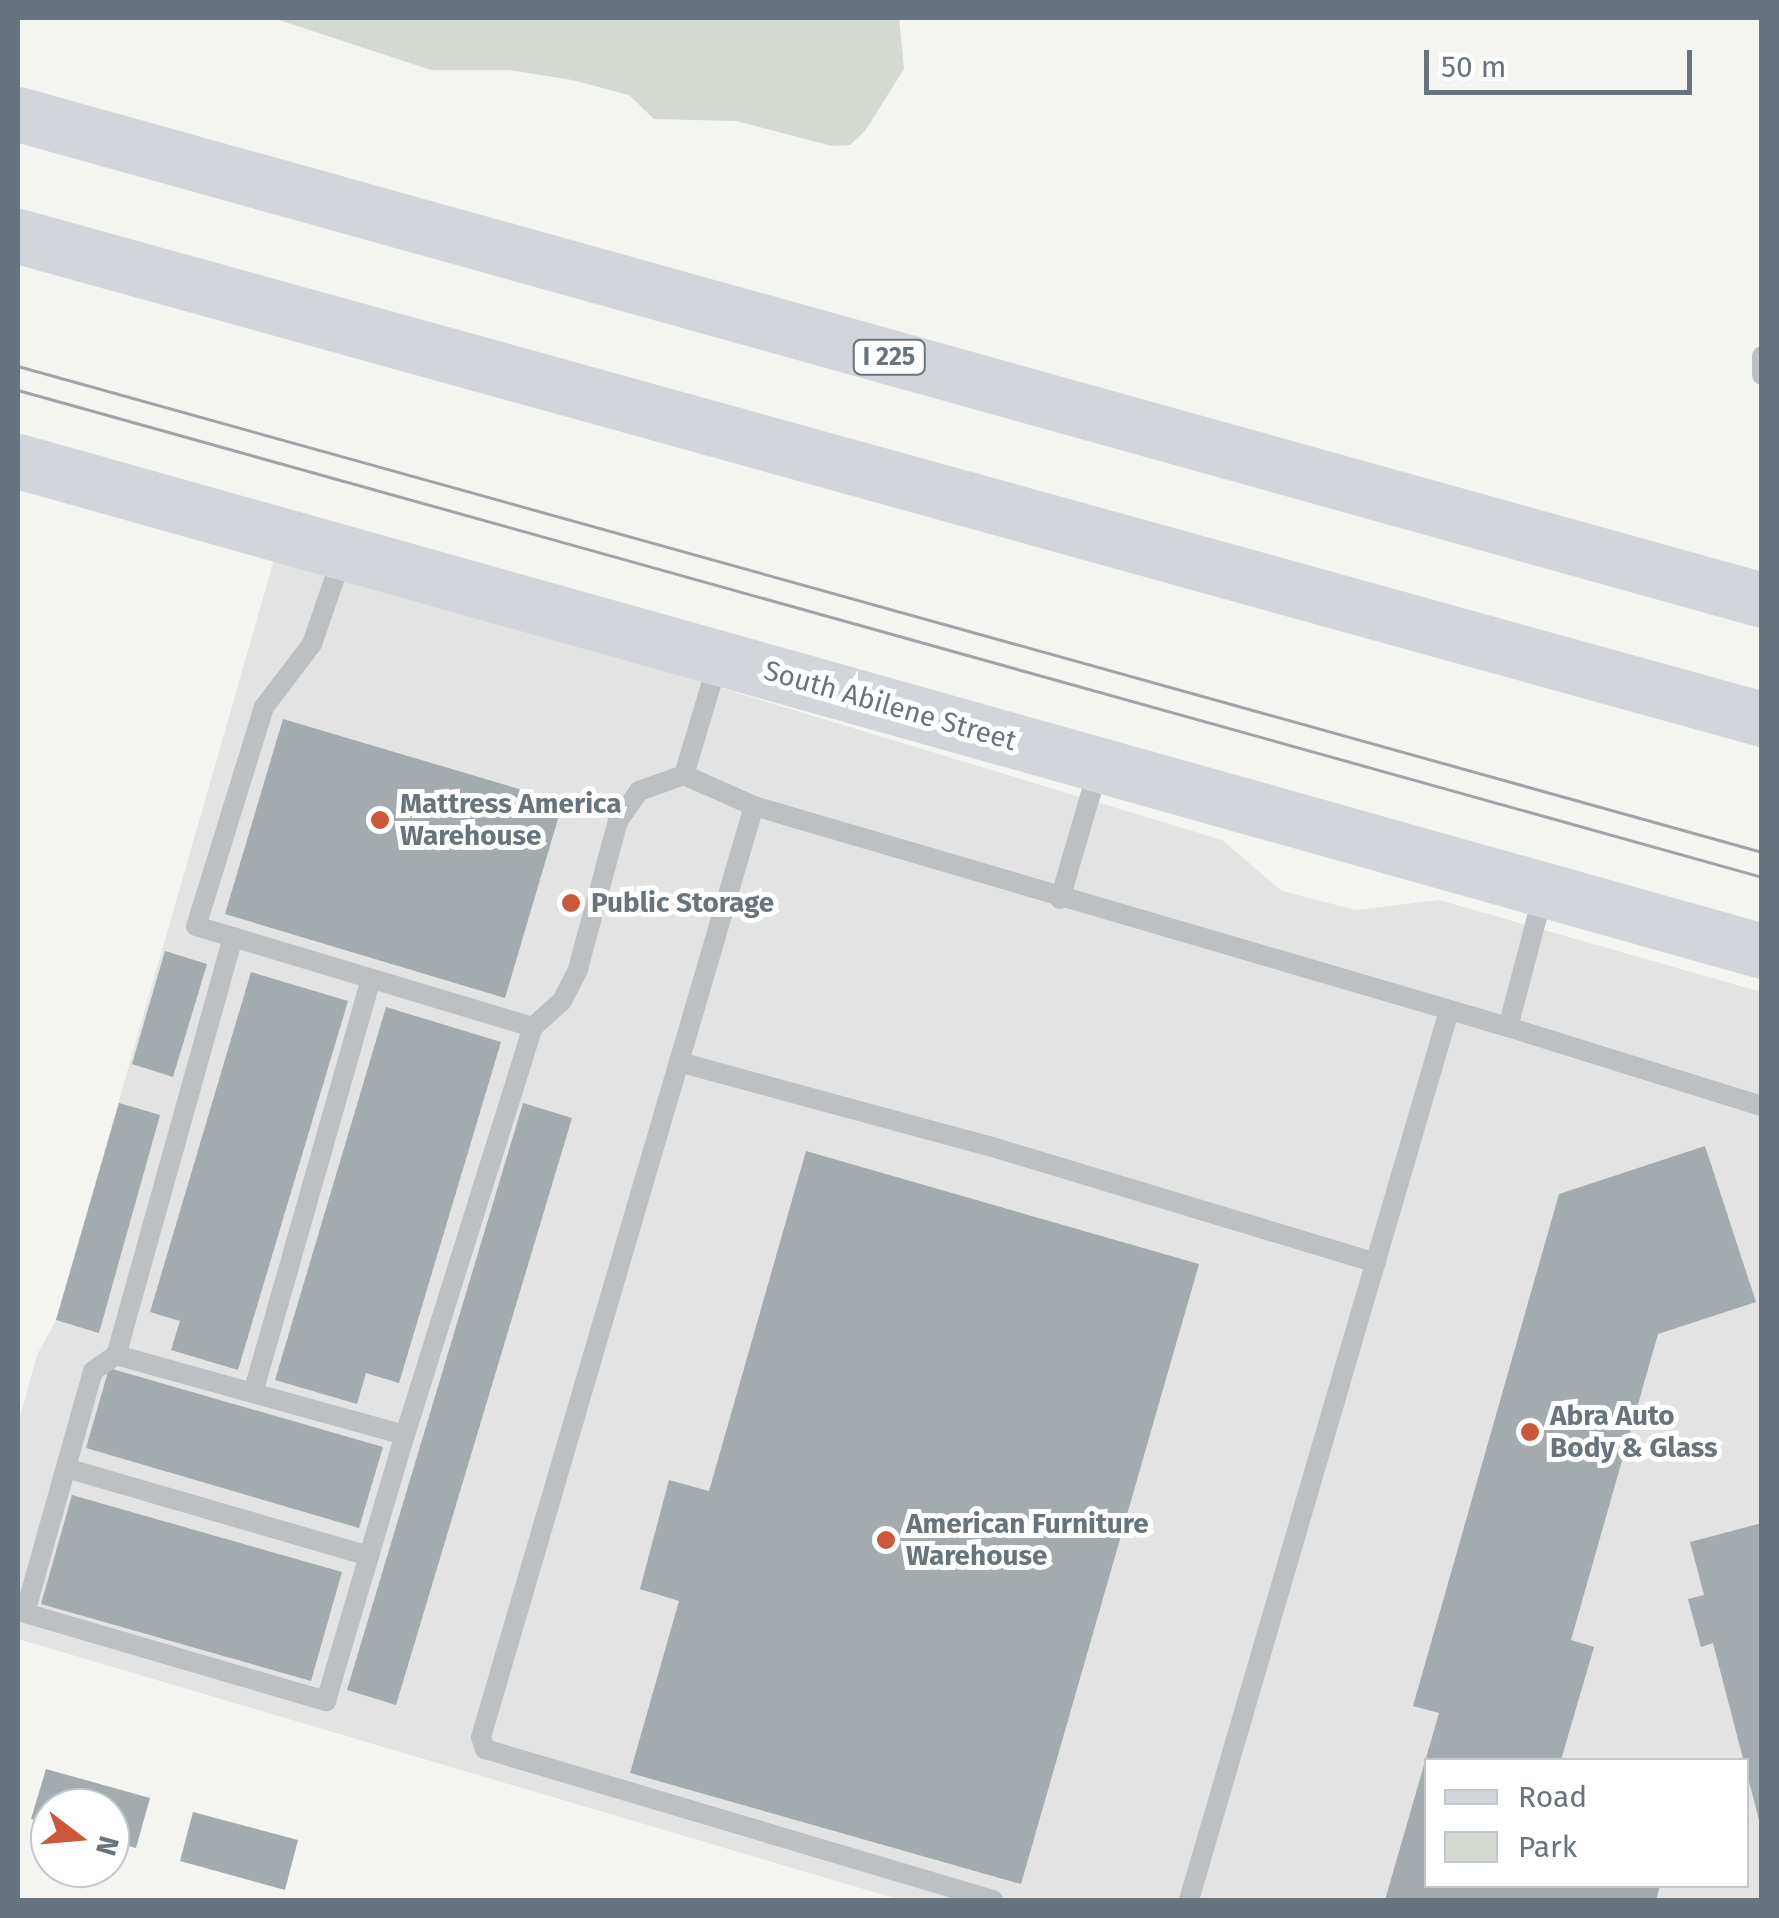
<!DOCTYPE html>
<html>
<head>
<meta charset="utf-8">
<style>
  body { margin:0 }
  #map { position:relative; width:1779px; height:1918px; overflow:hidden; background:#f4f4f1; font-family:"Fira Sans",sans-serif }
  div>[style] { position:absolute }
  .built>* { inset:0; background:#e2e3e2 }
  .green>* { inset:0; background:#d4d9d1 }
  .building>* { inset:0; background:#a4abaf }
  .lane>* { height:20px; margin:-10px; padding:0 10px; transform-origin:10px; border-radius:10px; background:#bcc0c2 }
  .secondary>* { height:55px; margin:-27.5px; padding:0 27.5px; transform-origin:27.5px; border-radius:27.5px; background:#d2d5d9 }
  .highway>* { height:55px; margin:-27.5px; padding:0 27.5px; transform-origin:27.5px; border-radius:27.5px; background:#d2d5d9 }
  .tram>* { height:2.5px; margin:-1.25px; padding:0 1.25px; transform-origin:1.25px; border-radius:1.25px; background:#9ea4a8 }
  .dots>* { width:28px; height:28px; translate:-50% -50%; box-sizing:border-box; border:5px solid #fff; border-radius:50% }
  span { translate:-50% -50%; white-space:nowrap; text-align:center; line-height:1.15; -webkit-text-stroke:10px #fff; paint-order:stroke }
  .shield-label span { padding:2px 8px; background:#fff; border:2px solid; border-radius:8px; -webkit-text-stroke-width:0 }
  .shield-label { font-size:25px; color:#67747e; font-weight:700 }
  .street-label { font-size:28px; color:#67747e }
  .poi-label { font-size:28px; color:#67747e; font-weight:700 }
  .left { translate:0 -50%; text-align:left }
  .frame { position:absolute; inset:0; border:20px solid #67747e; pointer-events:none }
  .legend { position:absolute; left:1424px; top:1758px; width:325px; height:130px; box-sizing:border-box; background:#fff; border:2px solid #c2c7cb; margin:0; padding:12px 18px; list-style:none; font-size:30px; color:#67747e }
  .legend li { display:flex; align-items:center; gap:20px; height:50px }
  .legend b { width:50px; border:2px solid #c2c7cb }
  .north { position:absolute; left:30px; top:1788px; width:100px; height:100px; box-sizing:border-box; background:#fff; border:2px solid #c2c7cb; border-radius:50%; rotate:106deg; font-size:28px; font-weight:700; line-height:40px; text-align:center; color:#67747e }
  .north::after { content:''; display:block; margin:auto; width:35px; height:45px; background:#cd5839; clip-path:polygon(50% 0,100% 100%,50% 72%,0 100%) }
  .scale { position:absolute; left:1424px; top:50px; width:268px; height:45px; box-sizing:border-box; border:5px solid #67747e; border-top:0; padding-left:12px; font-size:30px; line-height:35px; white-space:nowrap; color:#67747e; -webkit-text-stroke:8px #fff; paint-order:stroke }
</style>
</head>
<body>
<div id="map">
  <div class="built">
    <div style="clip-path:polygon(evenodd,276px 553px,1222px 840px,1282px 891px,1356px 910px,1439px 900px,1761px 992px,1761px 1900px,901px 1900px,18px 1639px,18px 1424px,37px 1355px,56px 1320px,276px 553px,1426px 1760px,1746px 1760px,1746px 1886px,1426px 1886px,1426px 1760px)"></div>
  </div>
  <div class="green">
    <div style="clip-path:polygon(273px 18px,899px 18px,904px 69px,865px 131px,850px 145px,832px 146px,736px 121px,654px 119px,629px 95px,572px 80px,509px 70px,431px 70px)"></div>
  </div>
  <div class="building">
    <div style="clip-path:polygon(283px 719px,563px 802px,505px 998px,225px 914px)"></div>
    <div style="clip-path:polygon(165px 951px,207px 964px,173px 1077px,132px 1064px)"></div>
    <div style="clip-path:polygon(251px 972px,348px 1001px,238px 1370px,171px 1350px,180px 1321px,150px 1312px)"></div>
    <div style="clip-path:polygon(386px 1007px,501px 1042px,399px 1383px,366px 1373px,357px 1404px,275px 1380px)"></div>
    <div style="clip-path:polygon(119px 1103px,160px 1115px,99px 1333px,56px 1320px)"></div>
    <div style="clip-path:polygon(523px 1103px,572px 1118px,396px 1705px,347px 1690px)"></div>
    <div style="clip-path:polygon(1705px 1146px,1756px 1302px,1658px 1334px,1571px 1640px,1594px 1647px,1561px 1760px,1426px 1760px,1426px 1886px,1660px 1886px,1656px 1900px,1385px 1900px,1439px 1713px,1413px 1706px,1559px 1194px)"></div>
    <div style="clip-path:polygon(806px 1151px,1199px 1264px,1021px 1884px,630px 1773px,679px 1601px,640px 1589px,669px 1480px,709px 1491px)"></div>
    <div style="clip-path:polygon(109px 1368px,383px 1447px,359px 1528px,86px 1448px)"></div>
    <div style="clip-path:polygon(72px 1495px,342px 1572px,311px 1681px,41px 1604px)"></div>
    <div style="clip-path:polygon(1762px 1523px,1762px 1824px,1760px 1824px,1713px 1643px,1701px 1647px,1688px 1599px,1704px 1595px,1690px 1542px)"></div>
    <div style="clip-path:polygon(46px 1769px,150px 1798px,136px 1848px,110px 1841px,110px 1808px,50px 1808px,50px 1824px,31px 1819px)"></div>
    <div style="clip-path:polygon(193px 1812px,298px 1840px,285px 1890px,180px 1861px)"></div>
  </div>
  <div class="lane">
    <div style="left:1762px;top:356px;width:19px;rotate:90deg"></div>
    <div style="left:343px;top:554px;width:95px;rotate:109deg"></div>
    <div style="left:312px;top:644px;width:79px;rotate:127.3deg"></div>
    <div style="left:264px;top:707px;width:229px;rotate:107.2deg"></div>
    <div style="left:196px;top:926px;width:352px;rotate:16.7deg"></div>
    <div style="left:533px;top:1027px;width:39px;rotate:-42deg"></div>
    <div style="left:562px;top:1001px;width:36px;rotate:-63deg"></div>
    <div style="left:578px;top:969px;width:153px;rotate:-74.9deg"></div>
    <div style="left:618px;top:821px;width:37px;rotate:-55deg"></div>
    <div style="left:639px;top:791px;width:48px;rotate:-19.6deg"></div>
    <div style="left:684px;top:775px;width:118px;rotate:-73.3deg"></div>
    <div style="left:684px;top:775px;width:77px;rotate:23.9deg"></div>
    <div style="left:754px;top:806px;width:786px;rotate:16.34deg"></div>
    <div style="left:1508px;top:1027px;width:141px;rotate:-75.2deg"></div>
    <div style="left:754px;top:806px;width:970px;rotate:106.34deg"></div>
    <div style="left:481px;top:1737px;width:13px;rotate:72deg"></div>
    <div style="left:485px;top:1749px;width:530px;rotate:16.55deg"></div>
    <div style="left:1060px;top:899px;width:139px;rotate:-73.7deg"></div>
    <div style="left:233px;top:937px;width:434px;rotate:105.6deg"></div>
    <div style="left:116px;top:1355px;width:300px;rotate:15.5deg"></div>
    <div style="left:405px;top:1435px;width:428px;rotate:-72.6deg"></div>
    <div style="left:1508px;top:1027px;width:266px;rotate:17.3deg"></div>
    <div style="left:679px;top:1062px;width:321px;rotate:15.2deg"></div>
    <div style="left:989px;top:1146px;width:404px;rotate:16.8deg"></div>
    <div style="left:116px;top:1355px;width:28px;rotate:145deg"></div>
    <div style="left:93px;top:1371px;width:251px;rotate:105.7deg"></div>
    <div style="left:25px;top:1613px;width:314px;rotate:16.3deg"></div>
    <div style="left:326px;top:1701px;width:277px;rotate:-73.5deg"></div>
    <div style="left:253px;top:1393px;width:430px;rotate:-74.1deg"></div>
    <div style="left:66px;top:1468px;width:316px;rotate:16.2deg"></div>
    <div style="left:1189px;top:1900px;width:926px;rotate:-73.7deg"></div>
  </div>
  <div class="secondary">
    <div style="left:18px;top:461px;width:1812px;rotate:15.69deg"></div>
  </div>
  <div class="highway">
    <div style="left:18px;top:114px;width:1810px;rotate:15.57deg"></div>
    <div style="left:18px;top:236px;width:1810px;rotate:15.48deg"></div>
  </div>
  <div class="tram">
    <div style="left:18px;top:366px;width:1810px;rotate:15.57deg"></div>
    <div style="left:18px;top:390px;width:1811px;rotate:15.6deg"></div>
  </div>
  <div class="dots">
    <div style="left:380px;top:820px;background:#cd5839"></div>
    <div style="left:571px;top:903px;background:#cd5839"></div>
    <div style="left:1530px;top:1432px;background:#cd5839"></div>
    <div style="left:886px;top:1540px;background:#cd5839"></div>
  </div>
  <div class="shield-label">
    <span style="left:889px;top:357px">I 225</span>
  </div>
  <div class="street-label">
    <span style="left:890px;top:706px;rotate:16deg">South Abilene Street</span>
  </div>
  <div class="poi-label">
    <span class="left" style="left:400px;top:820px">Mattress America<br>Warehouse</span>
    <span class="left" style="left:591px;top:903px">Public Storage</span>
    <span class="left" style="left:1550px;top:1432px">Abra Auto<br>Body &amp; Glass</span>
    <span class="left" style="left:906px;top:1540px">American Furniture<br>Warehouse</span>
  </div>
  <div class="frame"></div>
  <ul class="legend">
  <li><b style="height:12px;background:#d2d5d9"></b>Road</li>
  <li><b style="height:28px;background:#d4d9d1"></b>Park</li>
  </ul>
  <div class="north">N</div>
  <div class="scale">50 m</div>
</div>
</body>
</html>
